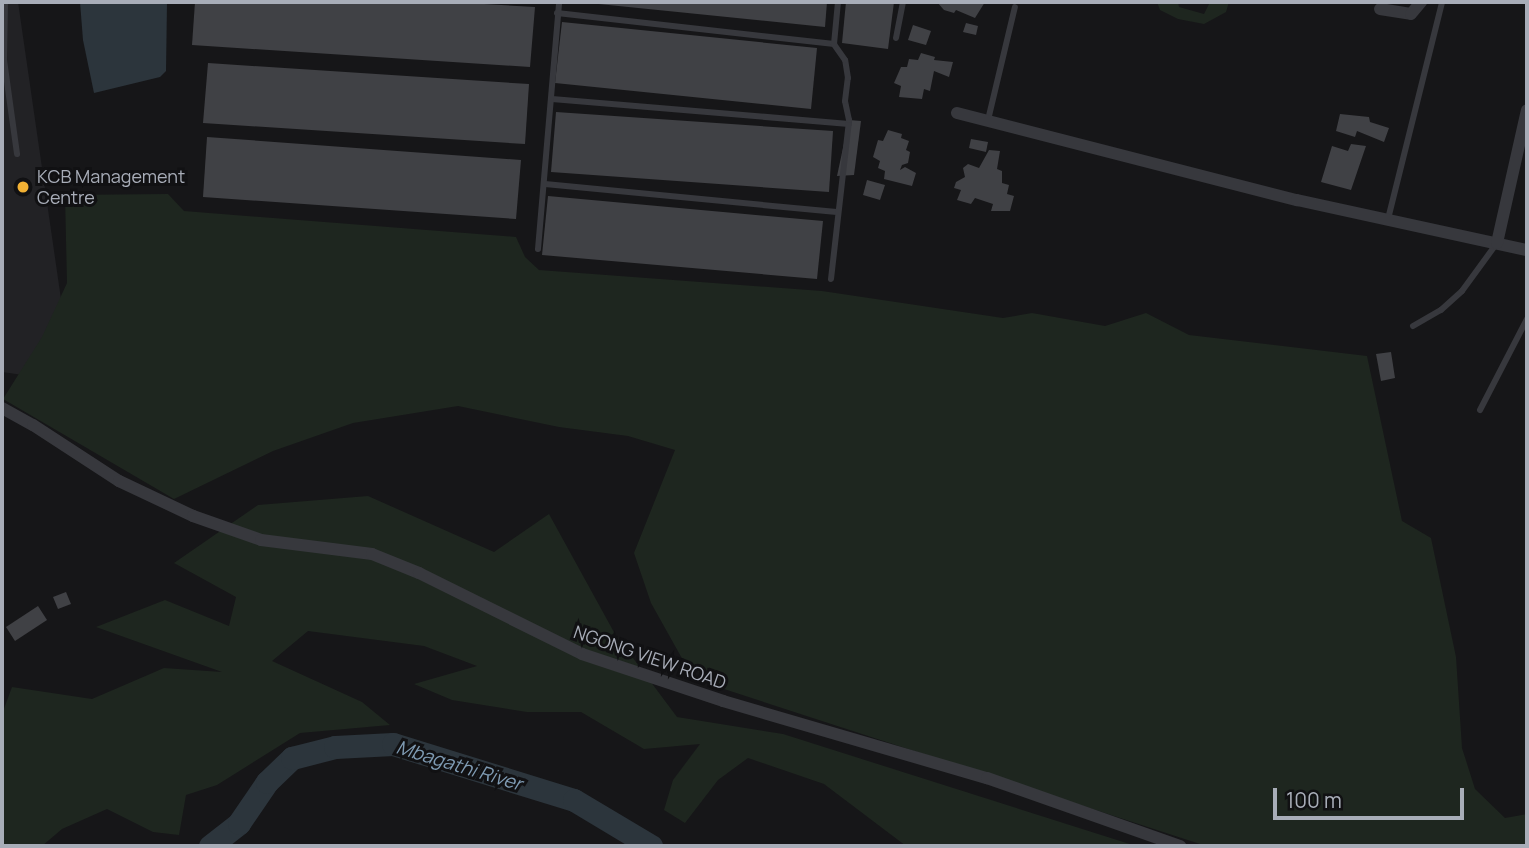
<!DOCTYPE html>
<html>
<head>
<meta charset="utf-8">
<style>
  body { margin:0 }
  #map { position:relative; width:1529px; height:848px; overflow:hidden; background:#161618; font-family:Manrope,sans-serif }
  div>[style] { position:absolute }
  .built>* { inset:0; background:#222225 }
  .green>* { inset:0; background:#1e261f }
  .water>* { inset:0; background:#2c353c }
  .river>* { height:23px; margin:-11.5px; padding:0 11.5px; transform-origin:11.5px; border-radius:11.5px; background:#2c353c }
  .building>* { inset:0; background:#404145 }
  .lane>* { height:6px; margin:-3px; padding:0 3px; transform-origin:3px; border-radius:3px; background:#37383d }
  .street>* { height:12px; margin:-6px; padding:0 6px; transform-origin:6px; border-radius:6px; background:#37383d }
  .dots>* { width:19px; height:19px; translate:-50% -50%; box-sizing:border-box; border:4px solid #111113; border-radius:50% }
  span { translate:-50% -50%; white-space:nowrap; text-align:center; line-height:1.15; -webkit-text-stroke:6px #111113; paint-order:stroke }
  .poi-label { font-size:18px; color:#a8adb8 }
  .left { translate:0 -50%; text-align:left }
  .street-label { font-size:18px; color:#a8adb8 }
  .water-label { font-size:19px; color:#7f9bb3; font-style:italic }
  .frame { position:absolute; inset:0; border:4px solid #a8adb8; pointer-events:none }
  .scale { position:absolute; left:1273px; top:788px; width:191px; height:32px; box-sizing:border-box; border:4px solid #a8adb8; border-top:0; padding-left:9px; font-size:21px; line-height:24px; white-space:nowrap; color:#a8adb8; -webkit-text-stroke:5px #111113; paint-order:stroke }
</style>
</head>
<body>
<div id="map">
  <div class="built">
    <div style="clip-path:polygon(2px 2px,18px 2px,73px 382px,2px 372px)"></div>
  </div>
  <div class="green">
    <div style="clip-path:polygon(1157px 2px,1178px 2px,1179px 7px,1204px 14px,1210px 2px,1229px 2px,1226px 12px,1204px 24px,1178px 19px,1160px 10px)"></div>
    <div style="clip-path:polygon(168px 194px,184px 211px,516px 237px,525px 257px,539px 270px,822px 291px,1003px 318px,1032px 313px,1105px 326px,1146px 313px,1189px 335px,1367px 356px,1402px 521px,1431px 538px,1456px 657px,1462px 748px,1475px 789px,1505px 818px,1527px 814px,1527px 846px,1206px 846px,724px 689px,684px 662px,651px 603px,634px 553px,675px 450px,628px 436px,559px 427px,458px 406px,353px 423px,273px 451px,174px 499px,3px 399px,42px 337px,67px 283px,65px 195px)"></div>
    <div style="clip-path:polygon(368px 496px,494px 552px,549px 514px,615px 634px,677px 717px,783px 734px,1136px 846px,906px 846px,824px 784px,748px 758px,718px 780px,685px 823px,664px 810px,673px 780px,700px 744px,644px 749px,581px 712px,527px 712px,452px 700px,414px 684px,477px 666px,424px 646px,308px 631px,272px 661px,362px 702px,390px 725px,300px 733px,217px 785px,186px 795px,179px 835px,153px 832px,107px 809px,62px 829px,42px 846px,2px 846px,2px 714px,12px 687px,92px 699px,164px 668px,222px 672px,96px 627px,165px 600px,229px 626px,236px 597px,174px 563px,258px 505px)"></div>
  </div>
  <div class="water">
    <div style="clip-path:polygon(80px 2px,167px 2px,166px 71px,160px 77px,94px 93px,83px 40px)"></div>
  </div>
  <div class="river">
    <div style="left:210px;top:846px;width:37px;rotate:-38deg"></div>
    <div style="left:239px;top:823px;width:50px;rotate:-55.7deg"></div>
    <div style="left:267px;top:782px;width:35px;rotate:-44deg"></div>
    <div style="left:292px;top:758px;width:44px;rotate:-14.3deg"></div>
    <div style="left:335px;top:747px;width:58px;rotate:-3deg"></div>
    <div style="left:393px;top:744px;width:189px;rotate:17.2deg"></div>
    <div style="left:574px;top:800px;width:90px;rotate:30.9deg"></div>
  </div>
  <div class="building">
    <div style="clip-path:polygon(195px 2px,450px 2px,535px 7px,530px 67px,192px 45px)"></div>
    <div style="clip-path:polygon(579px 2px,827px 2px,825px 27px)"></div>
    <div style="clip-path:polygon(846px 2px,894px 2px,888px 49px,842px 43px)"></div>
    <div style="clip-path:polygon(937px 2px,985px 2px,975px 18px,956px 10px,954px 13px,944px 10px)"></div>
    <div style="clip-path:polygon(562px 22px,817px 48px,811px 109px,555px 83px)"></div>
    <div style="clip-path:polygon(966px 23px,978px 26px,976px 35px,963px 32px)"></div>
    <div style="clip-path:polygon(913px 25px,931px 31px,926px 45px,908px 40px)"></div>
    <div style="clip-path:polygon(921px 53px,935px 57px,934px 60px,953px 62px,949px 77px,934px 71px,930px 91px,924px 89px,922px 99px,899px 97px,901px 86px,894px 83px,901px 67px,907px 67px,909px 59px,918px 60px)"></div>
    <div style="clip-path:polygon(208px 63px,529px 84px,525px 144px,203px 123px)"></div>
    <div style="clip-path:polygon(556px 112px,833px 131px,829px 192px,551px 172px)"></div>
    <div style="clip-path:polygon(1340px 114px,1369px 117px,1370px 122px,1389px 128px,1384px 142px,1357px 131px,1355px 137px,1336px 131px)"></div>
    <div style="clip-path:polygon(849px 120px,861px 121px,854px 175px,837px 176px)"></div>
    <div style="clip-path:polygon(888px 130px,902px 134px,901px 138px,909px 141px,906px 150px,910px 152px,908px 163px,902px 165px,900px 170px,905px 167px,916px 173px,912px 186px,884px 179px,885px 171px,878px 168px,880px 161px,873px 157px,878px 140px,883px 141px)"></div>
    <div style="clip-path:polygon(207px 137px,521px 160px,516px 219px,203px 197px)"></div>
    <div style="clip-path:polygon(971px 139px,988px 142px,986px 152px,969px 148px)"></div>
    <div style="clip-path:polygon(1351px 144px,1366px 146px,1351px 190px,1321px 182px,1332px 146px,1348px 151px)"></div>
    <div style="clip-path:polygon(989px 150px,1000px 151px,997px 169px,1002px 171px,1002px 183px,1009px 185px,1007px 194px,1014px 196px,1010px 211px,991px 211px,993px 204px,975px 198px,971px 204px,957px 200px,961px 190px,954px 188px,956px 182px,965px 177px,963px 168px,968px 164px,979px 168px)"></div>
    <div style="clip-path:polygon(867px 180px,885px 185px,880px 200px,863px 195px)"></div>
    <div style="clip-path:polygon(548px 196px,823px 221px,817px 279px,542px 255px)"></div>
    <div style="clip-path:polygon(1391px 352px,1395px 378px,1381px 381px,1376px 354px)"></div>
    <div style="clip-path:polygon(66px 592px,71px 604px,58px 609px,53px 597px)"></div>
    <div style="clip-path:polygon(38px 606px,47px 620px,15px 641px,6px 627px)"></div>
  </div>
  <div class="lane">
    <div style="left:5px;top:2px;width:58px;rotate:91deg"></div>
    <div style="left:4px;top:60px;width:95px;rotate:82.1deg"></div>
    <div style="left:557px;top:13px;width:279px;rotate:6.4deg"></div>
    <div style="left:896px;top:38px;width:37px;rotate:-79deg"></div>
    <div style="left:552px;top:99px;width:298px;rotate:4.8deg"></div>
    <div style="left:988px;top:120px;width:116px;rotate:-76.6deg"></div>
    <div style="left:545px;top:184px;width:293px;rotate:5.5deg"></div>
    <div style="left:1388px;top:219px;width:224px;rotate:-76deg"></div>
    <div style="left:538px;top:249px;width:248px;rotate:-85.1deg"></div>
    <div style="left:831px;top:279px;width:160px;rotate:-83.5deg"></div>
    <div style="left:849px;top:120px;width:19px;rotate:-102deg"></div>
    <div style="left:845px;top:101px;width:23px;rotate:-83deg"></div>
    <div style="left:848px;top:78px;width:18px;rotate:-99deg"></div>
    <div style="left:845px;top:60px;width:19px;rotate:-125deg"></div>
    <div style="left:834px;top:44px;width:42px;rotate:-84.6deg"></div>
    <div style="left:1413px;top:326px;width:32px;rotate:-30deg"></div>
    <div style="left:1441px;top:310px;width:28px;rotate:-42deg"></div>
    <div style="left:1462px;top:291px;width:59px;rotate:-53.9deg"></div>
    <div style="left:1480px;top:410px;width:102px;rotate:-62.7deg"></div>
  </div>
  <div class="street">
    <div style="left:1380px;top:9px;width:31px;rotate:9deg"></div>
    <div style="left:1411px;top:14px;width:16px;rotate:-50deg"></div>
    <div style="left:957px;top:113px;width:351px;rotate:14.4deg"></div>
    <div style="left:1297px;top:200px;width:235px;rotate:12.3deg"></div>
    <div style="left:1497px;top:243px;width:136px;rotate:-77.3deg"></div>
    <div style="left:2px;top:408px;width:35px;rotate:29deg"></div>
    <div style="left:33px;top:425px;width:103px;rotate:33.1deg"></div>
    <div style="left:119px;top:481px;width:82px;rotate:25.3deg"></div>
    <div style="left:193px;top:516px;width:72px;rotate:19.4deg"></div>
    <div style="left:261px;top:540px;width:112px;rotate:7.2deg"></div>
    <div style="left:372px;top:554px;width:51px;rotate:22deg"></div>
    <div style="left:419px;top:573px;width:182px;rotate:26.4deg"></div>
    <div style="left:582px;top:654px;width:149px;rotate:18.4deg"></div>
    <div style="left:723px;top:701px;width:275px;rotate:16.3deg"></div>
    <div style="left:987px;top:778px;width:205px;rotate:19.4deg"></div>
  </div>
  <div class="dots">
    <div style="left:23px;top:187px;background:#f2b134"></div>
  </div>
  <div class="poi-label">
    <span class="left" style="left:37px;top:187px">KCB Management<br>Centre</span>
  </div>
  <div class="street-label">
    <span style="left:650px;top:657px;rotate:19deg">NGONG VIEW ROAD</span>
  </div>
  <div class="water-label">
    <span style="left:459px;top:766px;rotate:17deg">Mbagathi River</span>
  </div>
  <div class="frame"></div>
  <div class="scale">100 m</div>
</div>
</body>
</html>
